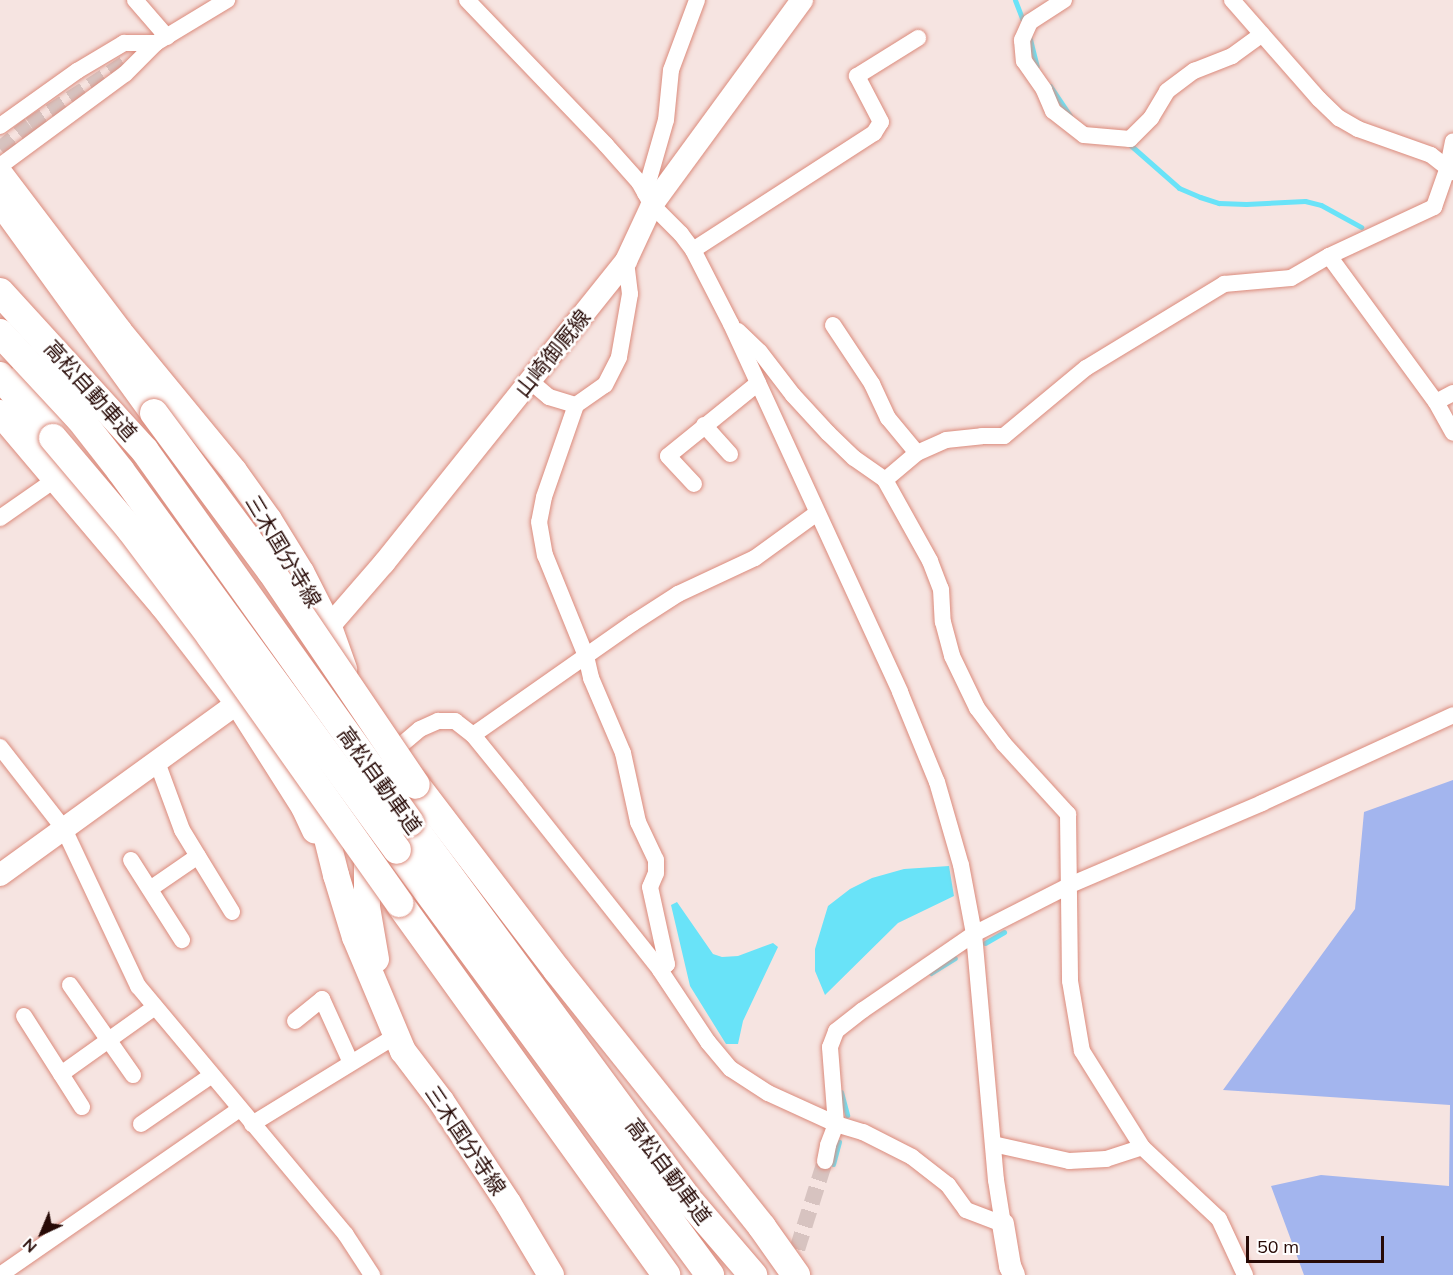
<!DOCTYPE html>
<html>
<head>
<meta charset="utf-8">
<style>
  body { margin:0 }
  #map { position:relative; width:1453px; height:1275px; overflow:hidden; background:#f6e4e1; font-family:Mulish,"Noto Sans JP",sans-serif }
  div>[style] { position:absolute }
  .forest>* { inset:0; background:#a3b5ee }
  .water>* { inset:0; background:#69e3f8 }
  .stream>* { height:5px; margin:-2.5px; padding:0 2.5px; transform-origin:2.5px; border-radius:2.5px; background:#69e3f8 }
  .street-tunnel>* { height:16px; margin-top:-8px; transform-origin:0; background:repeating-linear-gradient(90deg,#d7c3c0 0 16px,transparent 0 24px) }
  .roads { filter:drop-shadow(0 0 2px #db8b7c) drop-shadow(0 0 2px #db8b7c) }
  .street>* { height:16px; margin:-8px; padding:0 8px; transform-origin:8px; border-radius:8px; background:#fff }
  .secondary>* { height:22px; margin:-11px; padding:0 11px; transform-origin:11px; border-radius:11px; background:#fff }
  .primary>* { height:26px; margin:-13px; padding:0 13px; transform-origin:13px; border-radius:13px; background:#fff }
  .highway>* { height:28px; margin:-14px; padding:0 14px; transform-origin:14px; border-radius:14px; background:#fff }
  .bridges { filter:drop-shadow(0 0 2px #db8b7c) drop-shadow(0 0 2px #db8b7c) }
  .highway-bridge>* { height:28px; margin:-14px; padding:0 14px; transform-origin:14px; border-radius:14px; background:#fff }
  span { translate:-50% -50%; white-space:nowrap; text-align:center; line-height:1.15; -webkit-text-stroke:5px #fff; paint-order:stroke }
  .street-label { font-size:21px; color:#270a06 }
  .north { position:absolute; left:12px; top:1203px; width:60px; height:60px; -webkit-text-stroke:4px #fff; paint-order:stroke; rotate:224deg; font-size:16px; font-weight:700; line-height:24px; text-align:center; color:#270a06 }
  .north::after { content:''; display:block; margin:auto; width:21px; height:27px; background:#270a06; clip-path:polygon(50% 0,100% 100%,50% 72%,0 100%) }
  .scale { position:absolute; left:1246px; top:1236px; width:138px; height:27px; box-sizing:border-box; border:3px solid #270a06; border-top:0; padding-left:8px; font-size:18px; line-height:21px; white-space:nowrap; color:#270a06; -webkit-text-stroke:4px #fff; paint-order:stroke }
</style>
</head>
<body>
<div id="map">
  <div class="forest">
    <div style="clip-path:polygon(1453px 780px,1453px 1275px,1304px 1275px,1271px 1186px,1321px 1175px,1449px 1186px,1450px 1105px,1223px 1090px,1355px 909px,1364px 812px)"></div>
  </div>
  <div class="water">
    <div style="clip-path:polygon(949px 866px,954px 896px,898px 923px,825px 995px,815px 971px,815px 949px,828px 906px,850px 889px,872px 878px,904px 869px)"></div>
    <div style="clip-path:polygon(677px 902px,713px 954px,722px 957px,738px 956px,773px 943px,778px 947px,743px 1021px,738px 1044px,726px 1044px,690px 986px,671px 905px)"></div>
  </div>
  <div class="stream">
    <div style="left:1015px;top:0;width:28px;rotate:69deg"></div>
    <div style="left:1029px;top:35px;width:32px;rotate:76deg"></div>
    <div style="left:1050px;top:86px;width:36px;rotate:56deg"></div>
    <div style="left:1128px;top:143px;width:68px;rotate:41.4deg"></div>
    <div style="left:1179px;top:188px;width:23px;rotate:23deg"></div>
    <div style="left:1200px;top:197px;width:20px;rotate:18deg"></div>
    <div style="left:1219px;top:203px;width:27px;rotate:2deg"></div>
    <div style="left:1246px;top:204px;width:59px;rotate:-2.9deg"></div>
    <div style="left:1305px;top:201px;width:16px;rotate:14deg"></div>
    <div style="left:1321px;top:205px;width:46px;rotate:28.8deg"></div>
    <div style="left:985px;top:943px;width:22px;rotate:-30deg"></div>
    <div style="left:931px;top:973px;width:28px;rotate:-32deg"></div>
    <div style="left:841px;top:1092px;width:24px;rotate:75deg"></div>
    <div style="left:833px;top:1164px;width:23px;rotate:-75deg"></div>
  </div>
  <div class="street-tunnel">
    <div style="left:0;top:149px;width:38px;rotate:-39deg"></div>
    <div style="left:30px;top:125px;width:116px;rotate:-33deg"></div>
    <div style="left:790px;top:1272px;width:116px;rotate:-72.5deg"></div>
  </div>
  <div class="roads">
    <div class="street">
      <div style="left:135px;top:0;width:49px;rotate:49.1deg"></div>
      <div style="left:467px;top:0;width:201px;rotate:46.2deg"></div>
      <div style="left:606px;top:145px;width:50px;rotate:48.3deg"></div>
      <div style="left:639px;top:182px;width:26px;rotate:61deg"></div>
      <div style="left:652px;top:205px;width:41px;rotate:45deg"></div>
      <div style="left:681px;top:234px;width:20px;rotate:53deg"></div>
      <div style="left:693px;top:250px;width:83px;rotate:62.8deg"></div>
      <div style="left:731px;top:324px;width:405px;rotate:65.3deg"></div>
      <div style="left:900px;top:692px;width:97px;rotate:67.7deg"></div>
      <div style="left:937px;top:782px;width:86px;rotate:73.9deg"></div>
      <div style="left:961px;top:865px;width:70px;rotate:79.3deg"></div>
      <div style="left:974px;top:934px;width:247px;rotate:84.9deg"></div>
      <div style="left:996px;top:1180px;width:45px;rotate:81deg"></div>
      <div style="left:1064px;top:0;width:40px;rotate:147.1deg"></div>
      <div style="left:1030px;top:22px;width:20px;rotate:114deg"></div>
      <div style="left:1022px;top:40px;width:21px;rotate:85deg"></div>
      <div style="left:1024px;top:61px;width:35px;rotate:55deg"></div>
      <div style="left:1044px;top:90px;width:23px;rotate:67deg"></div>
      <div style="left:1053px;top:111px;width:39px;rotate:38deg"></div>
      <div style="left:1084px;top:135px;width:46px;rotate:5deg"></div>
      <div style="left:1130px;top:139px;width:30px;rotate:-45deg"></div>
      <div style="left:1151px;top:118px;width:31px;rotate:-59deg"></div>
      <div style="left:1167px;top:91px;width:34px;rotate:-37deg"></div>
      <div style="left:1194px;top:71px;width:41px;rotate:-21.5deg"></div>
      <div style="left:1232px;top:56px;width:37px;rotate:-36deg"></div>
      <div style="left:1232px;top:0;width:132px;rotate:48.7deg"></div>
      <div style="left:1319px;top:99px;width:28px;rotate:44deg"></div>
      <div style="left:1339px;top:118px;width:22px;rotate:30deg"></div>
      <div style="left:1358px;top:129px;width:77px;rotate:19.6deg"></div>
      <div style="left:1431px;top:155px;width:28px;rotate:38deg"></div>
      <div style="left:146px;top:49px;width:95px;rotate:-31.2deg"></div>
      <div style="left:0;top:126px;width:95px;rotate:-35.5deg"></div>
      <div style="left:77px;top:71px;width:55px;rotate:-30.8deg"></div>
      <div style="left:124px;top:43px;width:32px"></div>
      <div style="left:0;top:166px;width:155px;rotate:-36.4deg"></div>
      <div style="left:125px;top:74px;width:44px;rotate:-45deg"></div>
      <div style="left:645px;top:193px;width:76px;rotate:-74deg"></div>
      <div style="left:666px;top:120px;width:50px;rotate:-84.3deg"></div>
      <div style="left:671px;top:70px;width:75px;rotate:-69.6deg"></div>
      <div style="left:693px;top:250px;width:216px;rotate:-32.9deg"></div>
      <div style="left:874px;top:133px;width:13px;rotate:-58deg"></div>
      <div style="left:881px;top:122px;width:52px;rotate:-117.6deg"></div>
      <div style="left:857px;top:76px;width:72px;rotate:-31.9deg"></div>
      <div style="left:1329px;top:256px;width:181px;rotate:53.8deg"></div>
      <div style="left:1436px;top:402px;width:35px;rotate:61deg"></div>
      <div style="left:833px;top:325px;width:71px;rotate:56.5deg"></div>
      <div style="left:872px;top:384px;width:38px;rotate:65deg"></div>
      <div style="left:888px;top:418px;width:45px;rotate:50.4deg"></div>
      <div style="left:738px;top:331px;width:30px;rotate:44deg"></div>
      <div style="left:760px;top:352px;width:54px;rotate:52.5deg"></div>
      <div style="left:793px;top:395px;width:52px;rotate:47.4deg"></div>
      <div style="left:828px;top:433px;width:36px;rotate:44deg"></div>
      <div style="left:854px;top:458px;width:38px;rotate:35deg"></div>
      <div style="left:885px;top:480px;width:93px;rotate:60.9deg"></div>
      <div style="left:930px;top:561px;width:30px;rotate:69deg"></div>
      <div style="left:941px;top:589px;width:33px;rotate:87deg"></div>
      <div style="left:943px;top:622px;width:35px;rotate:75deg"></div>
      <div style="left:952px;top:656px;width:58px;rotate:64.3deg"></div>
      <div style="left:977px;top:708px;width:45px;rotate:53.1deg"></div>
      <div style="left:1004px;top:744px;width:95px;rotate:47.6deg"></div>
      <div style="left:1068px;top:814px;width:167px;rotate:89.3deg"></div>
      <div style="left:1070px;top:981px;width:71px;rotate:80.3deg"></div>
      <div style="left:1082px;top:1051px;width:113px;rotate:58deg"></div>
      <div style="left:1142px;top:1147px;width:105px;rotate:43.1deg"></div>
      <div style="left:1219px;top:1219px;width:62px;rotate:65.1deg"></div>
      <div style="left:530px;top:381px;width:25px;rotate:40deg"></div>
      <div style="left:549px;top:397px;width:28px;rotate:17deg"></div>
      <div style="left:576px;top:405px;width:35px;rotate:-35deg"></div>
      <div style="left:605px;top:385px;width:31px;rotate:-63deg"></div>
      <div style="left:619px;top:357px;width:64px;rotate:-80.1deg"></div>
      <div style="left:630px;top:294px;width:33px;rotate:-97deg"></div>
      <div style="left:1436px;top:402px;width:19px;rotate:-28deg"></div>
      <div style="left:576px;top:405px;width:97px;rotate:109.2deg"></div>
      <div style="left:544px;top:497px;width:25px;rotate:101deg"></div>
      <div style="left:539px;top:522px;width:34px;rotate:80deg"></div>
      <div style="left:545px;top:555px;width:109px;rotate:67.9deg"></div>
      <div style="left:586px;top:656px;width:23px;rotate:77deg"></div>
      <div style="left:591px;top:678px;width:82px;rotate:66.9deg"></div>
      <div style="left:623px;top:753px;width:71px;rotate:77.7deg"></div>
      <div style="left:638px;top:822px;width:42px;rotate:64.7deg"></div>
      <div style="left:656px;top:860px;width:13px;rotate:90deg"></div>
      <div style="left:656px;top:873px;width:15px;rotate:113deg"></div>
      <div style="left:650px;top:887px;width:79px;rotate:77.6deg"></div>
      <div style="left:667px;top:964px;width:9px;rotate:139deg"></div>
      <div style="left:704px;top:425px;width:39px;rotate:48deg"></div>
      <div style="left:885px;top:480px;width:42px;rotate:-40.2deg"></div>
      <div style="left:917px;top:453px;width:32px;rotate:-24deg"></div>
      <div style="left:946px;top:440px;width:36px;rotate:-6deg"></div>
      <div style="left:982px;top:436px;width:22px"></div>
      <div style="left:1004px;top:436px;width:107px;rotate:-39.7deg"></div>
      <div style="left:1086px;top:368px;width:162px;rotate:-31.3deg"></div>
      <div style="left:1224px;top:284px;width:67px;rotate:-5.1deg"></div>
      <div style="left:1291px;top:278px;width:44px;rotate:-30.1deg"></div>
      <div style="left:1329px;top:256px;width:116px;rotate:-25deg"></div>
      <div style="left:1434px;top:207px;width:42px;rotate:-70.7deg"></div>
      <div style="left:1448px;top:167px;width:26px;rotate:-79deg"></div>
      <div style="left:694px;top:484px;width:38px;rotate:-133deg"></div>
      <div style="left:668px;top:456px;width:116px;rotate:-39deg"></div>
      <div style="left:0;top:518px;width:68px;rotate:-34.9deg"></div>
      <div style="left:473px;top:735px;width:195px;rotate:-35deg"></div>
      <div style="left:633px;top:623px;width:54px;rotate:-32.8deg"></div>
      <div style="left:678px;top:594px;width:85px;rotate:-25.1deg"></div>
      <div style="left:755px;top:558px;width:77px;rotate:-36deg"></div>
      <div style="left:0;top:747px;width:104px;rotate:52deg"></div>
      <div style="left:64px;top:829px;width:174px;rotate:64.8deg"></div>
      <div style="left:138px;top:986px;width:324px;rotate:50.1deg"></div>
      <div style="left:346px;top:1235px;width:48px;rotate:57deg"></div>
      <div style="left:387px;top:757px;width:43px;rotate:-40.3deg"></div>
      <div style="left:420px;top:729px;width:20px;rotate:-24deg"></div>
      <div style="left:438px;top:721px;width:17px"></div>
      <div style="left:455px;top:721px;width:23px;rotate:38deg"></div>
      <div style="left:473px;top:735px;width:68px;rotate:50.9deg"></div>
      <div style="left:516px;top:788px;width:232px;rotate:51.6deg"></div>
      <div style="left:660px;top:970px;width:87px;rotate:56.3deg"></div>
      <div style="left:708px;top:1042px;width:35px;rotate:50deg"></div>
      <div style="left:731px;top:1069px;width:44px;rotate:33deg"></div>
      <div style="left:768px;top:1093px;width:75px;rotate:24.5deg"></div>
      <div style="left:836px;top:1124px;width:28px;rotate:17deg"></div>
      <div style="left:863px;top:1132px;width:55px;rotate:27deg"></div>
      <div style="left:912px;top:1157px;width:46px;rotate:37.9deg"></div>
      <div style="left:948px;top:1185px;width:31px;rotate:54deg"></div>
      <div style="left:966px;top:1210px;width:40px;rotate:21deg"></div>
      <div style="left:157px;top:762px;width:72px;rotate:69.8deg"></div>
      <div style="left:182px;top:830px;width:96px;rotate:58.6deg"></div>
      <div style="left:131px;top:860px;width:95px;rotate:57.5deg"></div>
      <div style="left:150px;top:889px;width:58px;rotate:-34.5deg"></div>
      <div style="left:70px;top:985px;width:110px;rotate:55deg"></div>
      <div style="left:24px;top:1016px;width:108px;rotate:57.5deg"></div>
      <div style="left:295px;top:1021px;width:35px;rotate:-39deg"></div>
      <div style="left:322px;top:999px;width:70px;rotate:65.6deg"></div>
      <div style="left:61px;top:1074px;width:115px;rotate:-35.5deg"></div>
      <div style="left:141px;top:1124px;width:86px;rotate:-34.6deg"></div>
      <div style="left:252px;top:1124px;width:170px;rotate:-31.5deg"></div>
      <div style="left:993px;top:1144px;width:78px;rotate:12.6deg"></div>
      <div style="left:1069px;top:1161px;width:37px;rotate:-3deg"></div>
      <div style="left:1106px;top:1159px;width:38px;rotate:-18deg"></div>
      <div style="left:825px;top:1161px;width:16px;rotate:-79deg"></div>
      <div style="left:828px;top:1145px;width:22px;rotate:-69deg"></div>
      <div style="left:836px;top:1124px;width:77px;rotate:-94.5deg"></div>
      <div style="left:830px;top:1047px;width:17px;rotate:-69deg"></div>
      <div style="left:836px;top:1031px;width:34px;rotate:-38deg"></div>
      <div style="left:863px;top:1010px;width:135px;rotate:-34.4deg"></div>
      <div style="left:974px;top:934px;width:108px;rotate:-27deg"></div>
      <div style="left:1070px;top:885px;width:209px;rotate:-23.1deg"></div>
      <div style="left:1262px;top:803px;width:210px;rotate:-24.7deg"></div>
      <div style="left:0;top:1275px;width:292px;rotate:-34.7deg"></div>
    </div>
    <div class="secondary">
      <div style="left:319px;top:638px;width:99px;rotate:-49.1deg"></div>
      <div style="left:384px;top:563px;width:387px;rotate:-51.3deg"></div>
      <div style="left:626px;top:261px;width:62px;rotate:-65.1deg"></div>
      <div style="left:652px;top:205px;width:254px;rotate:-53.8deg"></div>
      <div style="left:0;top:875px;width:310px;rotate:-35.9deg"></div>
      <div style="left:1003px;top:1224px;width:43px;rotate:80.5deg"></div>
      <div style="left:1010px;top:1266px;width:10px;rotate:66deg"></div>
    </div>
    <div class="primary">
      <div style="left:0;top:174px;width:197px;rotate:52.8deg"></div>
      <div style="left:119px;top:331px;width:181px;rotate:50.6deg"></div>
      <div style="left:234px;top:471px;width:60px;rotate:54.5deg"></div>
      <div style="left:269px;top:520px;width:61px;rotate:58.4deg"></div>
      <div style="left:301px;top:572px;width:62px;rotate:63deg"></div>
      <div style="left:329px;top:627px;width:45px;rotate:70.3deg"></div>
      <div style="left:23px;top:376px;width:179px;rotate:50.9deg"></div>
      <div style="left:0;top:413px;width:254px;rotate:49.8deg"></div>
      <div style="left:164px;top:607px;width:121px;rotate:52.4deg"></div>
      <div style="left:238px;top:703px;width:123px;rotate:57.6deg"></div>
      <div style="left:304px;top:807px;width:26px;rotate:65deg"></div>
      <div style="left:314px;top:786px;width:92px;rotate:76.1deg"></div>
      <div style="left:336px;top:875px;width:65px;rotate:73deg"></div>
      <div style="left:355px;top:937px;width:124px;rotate:67.2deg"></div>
      <div style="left:403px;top:1051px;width:63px;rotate:52.8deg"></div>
      <div style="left:441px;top:1101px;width:122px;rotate:56.7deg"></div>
      <div style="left:508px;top:1203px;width:84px;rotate:59.2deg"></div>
      <div style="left:367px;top:847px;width:60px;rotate:90deg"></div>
      <div style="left:367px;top:907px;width:53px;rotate:80.2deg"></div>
    </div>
    <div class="highway">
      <div style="left:0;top:200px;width:263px;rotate:54.1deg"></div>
      <div style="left:0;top:376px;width:82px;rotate:49.5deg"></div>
      <div style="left:416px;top:785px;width:233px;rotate:52.7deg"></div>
      <div style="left:557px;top:970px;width:329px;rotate:51.4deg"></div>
      <div style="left:762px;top:1227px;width:59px;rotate:54.7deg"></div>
      <div style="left:410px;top:822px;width:475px;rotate:53.6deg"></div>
      <div style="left:692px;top:1204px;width:94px;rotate:49.3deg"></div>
      <div style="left:397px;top:850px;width:528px;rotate:53.63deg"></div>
      <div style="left:399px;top:903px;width:458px;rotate:54.3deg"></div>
    </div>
  </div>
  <div class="bridges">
    <div class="highway-bridge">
      <div style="left:0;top:292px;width:215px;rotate:47.6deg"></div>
      <div style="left:145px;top:451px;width:456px;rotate:54.5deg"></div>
      <div style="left:0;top:333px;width:117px;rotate:47.1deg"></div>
      <div style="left:80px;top:419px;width:65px;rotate:51.9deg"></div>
      <div style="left:120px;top:470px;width:470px;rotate:53.9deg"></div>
      <div style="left:154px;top:413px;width:197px;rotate:53.5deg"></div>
      <div style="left:271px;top:571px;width:258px;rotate:55.9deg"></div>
      <div style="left:53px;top:438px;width:119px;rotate:49.8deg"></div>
      <div style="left:130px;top:529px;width:135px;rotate:53.1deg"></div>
      <div style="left:211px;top:637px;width:326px;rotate:54.7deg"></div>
    </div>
  </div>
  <div class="street-label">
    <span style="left:552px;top:353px;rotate:-51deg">山崎御厩線</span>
    <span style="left:91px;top:390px;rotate:48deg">高松自動車道</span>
    <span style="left:284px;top:551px;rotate:59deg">三木国分寺線</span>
    <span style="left:380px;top:780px;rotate:54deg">高松自動車道</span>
    <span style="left:466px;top:1140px;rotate:56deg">三木国分寺線</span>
    <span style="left:669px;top:1171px;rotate:53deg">高松自動車道</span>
  </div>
  <div class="north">N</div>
  <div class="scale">50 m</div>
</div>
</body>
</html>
